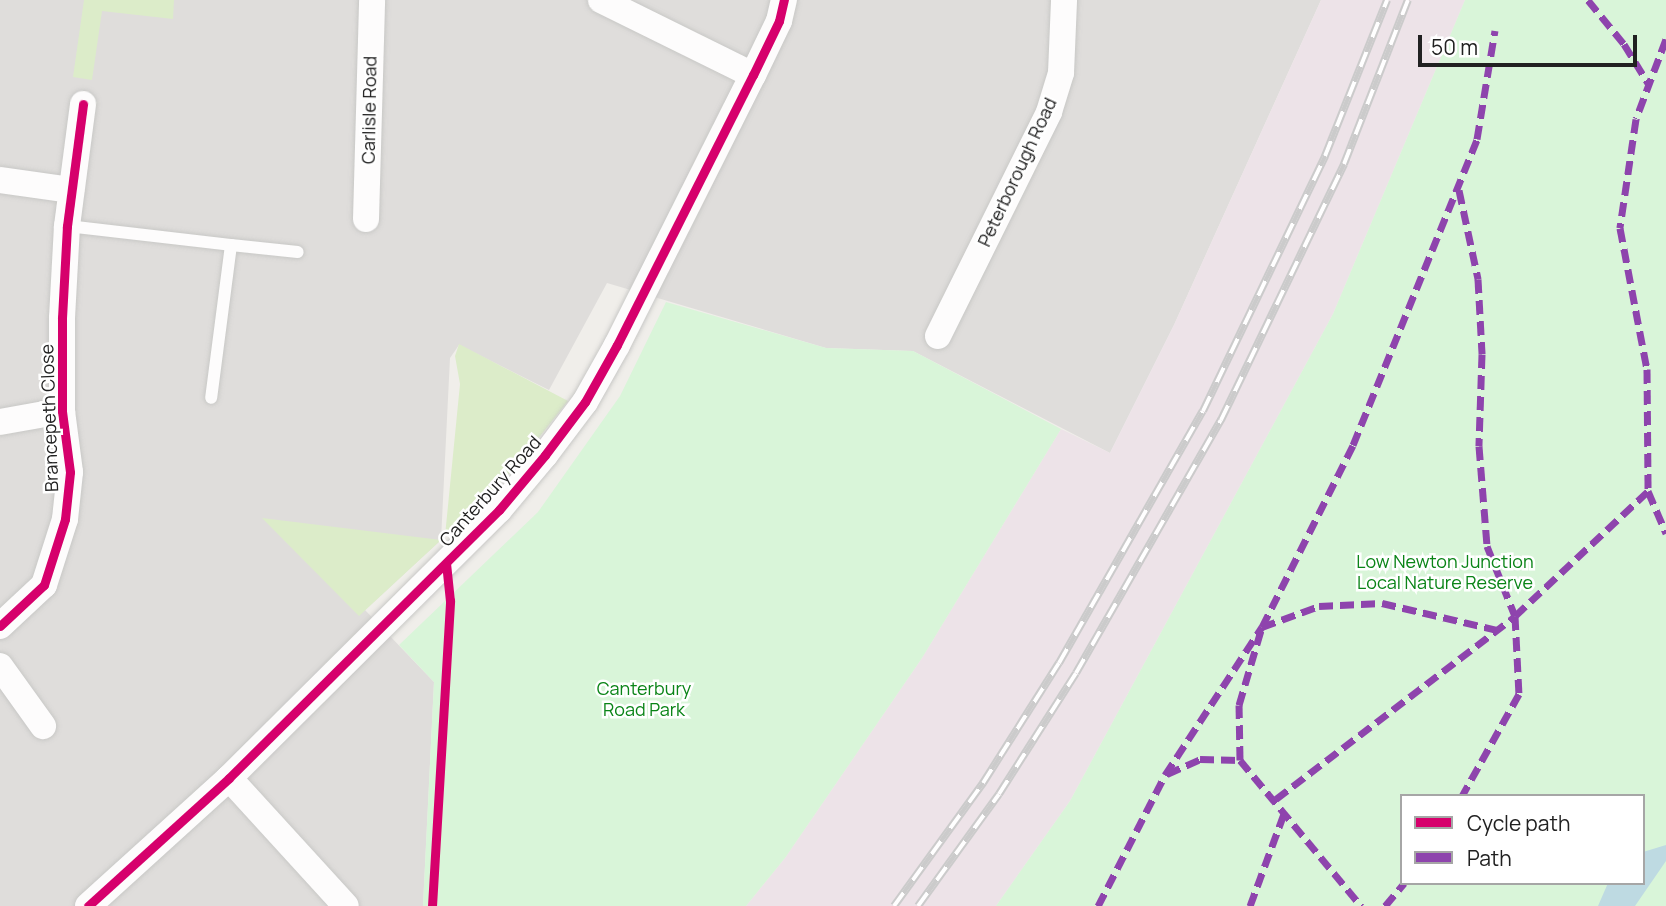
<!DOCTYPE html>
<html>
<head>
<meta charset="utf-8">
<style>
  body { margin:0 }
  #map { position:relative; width:1666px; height:906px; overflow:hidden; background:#f0eeea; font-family:Manrope,sans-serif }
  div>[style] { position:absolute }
  .residential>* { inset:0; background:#dfdddb }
  .industrial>* { inset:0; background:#ede3e8 }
  .grass>* { inset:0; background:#dcecc9 }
  .park>* { inset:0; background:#d9f5d9 }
  .water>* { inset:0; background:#bedae2 }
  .roads { filter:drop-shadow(0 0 2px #c8c8c6) drop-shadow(0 0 2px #c8c8c6) }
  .service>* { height:12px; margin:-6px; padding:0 6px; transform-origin:6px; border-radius:6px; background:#fdfcfc }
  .minor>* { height:26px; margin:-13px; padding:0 13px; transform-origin:13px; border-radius:13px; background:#fdfcfc }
  .rail>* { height:8px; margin-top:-4px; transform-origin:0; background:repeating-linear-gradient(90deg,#fff 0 16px,#cbcbcb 0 32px); box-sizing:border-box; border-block:2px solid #cbcbcb }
  .quiet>* { height:7px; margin-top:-3.5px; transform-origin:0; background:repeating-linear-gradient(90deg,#8e44ad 0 14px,transparent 0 21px) }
  .cycleway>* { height:9px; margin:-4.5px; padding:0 4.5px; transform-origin:4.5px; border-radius:4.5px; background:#d6006c }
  span { translate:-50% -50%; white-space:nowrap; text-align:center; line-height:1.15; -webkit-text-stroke:5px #fff; paint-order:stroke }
  .street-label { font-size:18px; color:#212121 }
  .park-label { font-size:18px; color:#0a8417 }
  .legend { position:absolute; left:1400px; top:794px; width:245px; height:91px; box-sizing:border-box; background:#fff; border:2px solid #a6a6a6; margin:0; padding:9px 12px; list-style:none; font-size:21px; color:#212121 }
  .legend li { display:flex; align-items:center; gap:14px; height:35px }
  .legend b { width:35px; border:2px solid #a6a6a6 }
  .scale { position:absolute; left:1418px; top:35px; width:219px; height:32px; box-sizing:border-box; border:4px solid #212121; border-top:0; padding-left:9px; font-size:21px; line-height:24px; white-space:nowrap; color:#212121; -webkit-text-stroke:5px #fff; paint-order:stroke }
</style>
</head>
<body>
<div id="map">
  <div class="residential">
    <div style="clip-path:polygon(0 0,1321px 0,1174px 325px,1110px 453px,913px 351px,826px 348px,607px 283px,549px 390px,459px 345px,450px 358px,441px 540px,365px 610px,434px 682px,423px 906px,0 906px)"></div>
  </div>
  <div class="industrial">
    <div style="clip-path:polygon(1321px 0,1465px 0,1333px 314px,1070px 801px,996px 906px,746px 906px,785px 858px,922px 658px,1061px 429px,1110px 453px,1174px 325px)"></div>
  </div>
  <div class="grass">
    <div style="clip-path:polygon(84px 0,174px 0,173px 19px,102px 11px,92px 80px,73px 77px)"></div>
    <div style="clip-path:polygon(459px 344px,568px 401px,514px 469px,445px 536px,460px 384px,455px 356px)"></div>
    <div style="clip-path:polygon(262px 518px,441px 540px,359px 616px)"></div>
  </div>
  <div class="park">
    <div style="clip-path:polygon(evenodd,1465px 0,1666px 0,1666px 906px,996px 906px,1070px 801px,1333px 314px,1465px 0,1402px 796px,1643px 796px,1643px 883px,1402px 883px,1402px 796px)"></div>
    <div style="clip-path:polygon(666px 302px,826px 348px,913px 351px,1061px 429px,922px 658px,785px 858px,746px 906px,423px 906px,434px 682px,399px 645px,538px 512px,620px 396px)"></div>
  </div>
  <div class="water">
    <div style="clip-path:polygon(1666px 845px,1666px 861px,1635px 906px,1598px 906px,1608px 883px,1643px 883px,1643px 852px)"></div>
  </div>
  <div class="roads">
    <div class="service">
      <div style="left:67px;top:226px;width:165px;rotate:6.6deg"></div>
      <div style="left:231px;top:245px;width:154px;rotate:97.4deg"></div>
      <div style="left:231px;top:245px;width:67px;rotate:6deg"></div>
    </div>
    <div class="minor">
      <div style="left:601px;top:0;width:169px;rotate:26.3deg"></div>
      <div style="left:0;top:180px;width:72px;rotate:8deg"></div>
      <div style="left:366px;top:219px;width:219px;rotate:-88.4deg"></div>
      <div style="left:938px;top:336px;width:250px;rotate:-63.6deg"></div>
      <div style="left:1049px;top:112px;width:41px;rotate:-72.9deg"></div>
      <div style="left:1061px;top:73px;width:73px;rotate:-87.6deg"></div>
      <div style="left:0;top:422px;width:63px;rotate:-10.1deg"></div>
      <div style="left:0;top:626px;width:60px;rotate:-43deg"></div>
      <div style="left:44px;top:585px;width:69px;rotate:-72.3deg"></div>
      <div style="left:65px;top:519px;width:47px;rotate:-83.9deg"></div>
      <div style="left:70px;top:472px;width:62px;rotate:-97.5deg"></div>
      <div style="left:62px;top:411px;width:93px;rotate:-90deg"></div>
      <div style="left:62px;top:318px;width:92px;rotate:-86.9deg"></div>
      <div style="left:67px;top:226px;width:123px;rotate:-82.5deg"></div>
      <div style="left:0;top:666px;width:74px;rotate:54.4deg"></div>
      <div style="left:229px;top:778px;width:173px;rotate:47.6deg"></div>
      <div style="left:88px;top:906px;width:190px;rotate:-42.2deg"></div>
      <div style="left:229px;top:778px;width:380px;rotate:-44.8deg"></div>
      <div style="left:499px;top:510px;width:72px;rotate:-50.1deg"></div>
      <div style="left:545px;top:455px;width:66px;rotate:-53deg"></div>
      <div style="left:585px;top:402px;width:65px;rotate:-60.7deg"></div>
      <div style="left:617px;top:345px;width:302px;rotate:-63.3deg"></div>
      <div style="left:753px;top:75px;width:60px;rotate:-64.3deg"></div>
      <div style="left:779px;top:21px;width:22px;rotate:-77deg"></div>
    </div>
  </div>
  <div class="rail">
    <div style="left:894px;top:906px;width:152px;rotate:-54.1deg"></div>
    <div style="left:983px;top:783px;width:142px;rotate:-57.7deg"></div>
    <div style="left:1059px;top:663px;width:290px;rotate:-60.3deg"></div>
    <div style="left:1203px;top:411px;width:283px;rotate:-64.4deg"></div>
    <div style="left:1325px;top:156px;width:168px;rotate:-68.3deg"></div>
    <div style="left:918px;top:906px;width:138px;rotate:-54.1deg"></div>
    <div style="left:999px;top:794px;width:143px;rotate:-57.5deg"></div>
    <div style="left:1076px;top:673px;width:292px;rotate:-60.2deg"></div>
    <div style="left:1221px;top:420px;width:284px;rotate:-64.3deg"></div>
    <div style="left:1344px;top:164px;width:176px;rotate:-68.7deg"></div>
  </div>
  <div class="quiet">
    <div style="left:1588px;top:0;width:57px;rotate:50.7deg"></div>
    <div style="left:1624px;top:44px;width:46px;rotate:58.4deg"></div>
    <div style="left:1666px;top:39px;width:85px;rotate:110.6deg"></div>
    <div style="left:1636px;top:119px;width:110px;rotate:98.4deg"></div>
    <div style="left:1620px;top:228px;width:144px;rotate:79.2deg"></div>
    <div style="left:1647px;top:369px;width:122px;rotate:89.5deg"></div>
    <div style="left:1648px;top:491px;width:46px;rotate:66.8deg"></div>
    <div style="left:1459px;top:190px;width:91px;rotate:77.9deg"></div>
    <div style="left:1478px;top:279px;width:75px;rotate:86.9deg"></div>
    <div style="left:1482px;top:354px;width:92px;rotate:91.9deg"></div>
    <div style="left:1479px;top:446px;width:100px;rotate:85.4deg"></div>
    <div style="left:1487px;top:546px;width:75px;rotate:68.2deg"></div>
    <div style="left:1515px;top:616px;width:78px;rotate:87.1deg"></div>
    <div style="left:1519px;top:694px;width:117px;rotate:119.2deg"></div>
    <div style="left:1240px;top:760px;width:55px;rotate:-91deg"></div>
    <div style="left:1239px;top:705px;width:81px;rotate:-73.6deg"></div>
    <div style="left:1262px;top:627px;width:61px;rotate:-20.2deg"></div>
    <div style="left:1319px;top:606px;width:63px;rotate:-2.7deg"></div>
    <div style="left:1382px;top:603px;width:118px;rotate:13.2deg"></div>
    <div style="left:1167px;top:774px;width:36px;rotate:-24deg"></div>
    <div style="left:1200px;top:759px;width:40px;rotate:1.4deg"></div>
    <div style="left:1240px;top:760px;width:190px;rotate:50.3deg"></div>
    <div style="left:1276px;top:799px;width:301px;rotate:-37.4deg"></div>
    <div style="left:1515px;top:616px;width:183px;rotate:-43.2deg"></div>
    <div style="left:1098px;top:906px;width:147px;rotate:-62.9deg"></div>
    <div style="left:1165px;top:775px;width:177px;rotate:-56.8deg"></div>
    <div style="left:1262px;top:627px;width:203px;rotate:-63.4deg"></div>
    <div style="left:1353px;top:445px;width:330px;rotate:-67.9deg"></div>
    <div style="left:1477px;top:139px;width:110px;rotate:-80.6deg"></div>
    <div style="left:1250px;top:906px;width:101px;rotate:-69.8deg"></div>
    <div style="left:1385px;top:906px;width:30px;rotate:-50deg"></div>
  </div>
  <div class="cycleway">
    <div style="left:0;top:626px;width:60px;rotate:-43deg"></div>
    <div style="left:44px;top:585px;width:69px;rotate:-72.3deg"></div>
    <div style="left:65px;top:519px;width:47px;rotate:-83.9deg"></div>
    <div style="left:70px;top:472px;width:62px;rotate:-97.5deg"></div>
    <div style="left:62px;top:411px;width:93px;rotate:-90deg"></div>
    <div style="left:62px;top:318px;width:92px;rotate:-86.9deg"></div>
    <div style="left:67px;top:226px;width:123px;rotate:-82.5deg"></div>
    <div style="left:88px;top:906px;width:190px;rotate:-42.2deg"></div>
    <div style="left:229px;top:778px;width:380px;rotate:-44.8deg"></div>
    <div style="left:499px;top:510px;width:72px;rotate:-50.1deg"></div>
    <div style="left:545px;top:455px;width:66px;rotate:-53deg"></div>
    <div style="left:585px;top:402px;width:65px;rotate:-60.7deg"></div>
    <div style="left:617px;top:345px;width:302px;rotate:-63.3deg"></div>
    <div style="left:753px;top:75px;width:60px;rotate:-64.3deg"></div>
    <div style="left:779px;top:21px;width:22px;rotate:-77deg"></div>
    <div style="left:432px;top:906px;width:306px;rotate:-86.6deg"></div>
    <div style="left:450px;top:601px;width:37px;rotate:-96deg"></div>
  </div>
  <div class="street-label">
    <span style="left:369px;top:110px;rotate:-89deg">Carlisle Road</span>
    <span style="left:1017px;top:172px;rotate:-65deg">Peterborough Road</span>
    <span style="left:49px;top:418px;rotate:-92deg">Brancepeth Close</span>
    <span style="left:490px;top:491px;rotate:-48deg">Canterbury Road</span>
  </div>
  <div class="park-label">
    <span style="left:1445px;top:572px">Low Newton Junction<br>Local Nature Reserve</span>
    <span style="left:644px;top:699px">Canterbury<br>Road Park</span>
  </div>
  <ul class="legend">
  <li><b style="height:9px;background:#d6006c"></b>Cycle path</li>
  <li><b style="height:9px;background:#8e44ad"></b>Path</li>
  </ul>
  <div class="scale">50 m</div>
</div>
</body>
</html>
